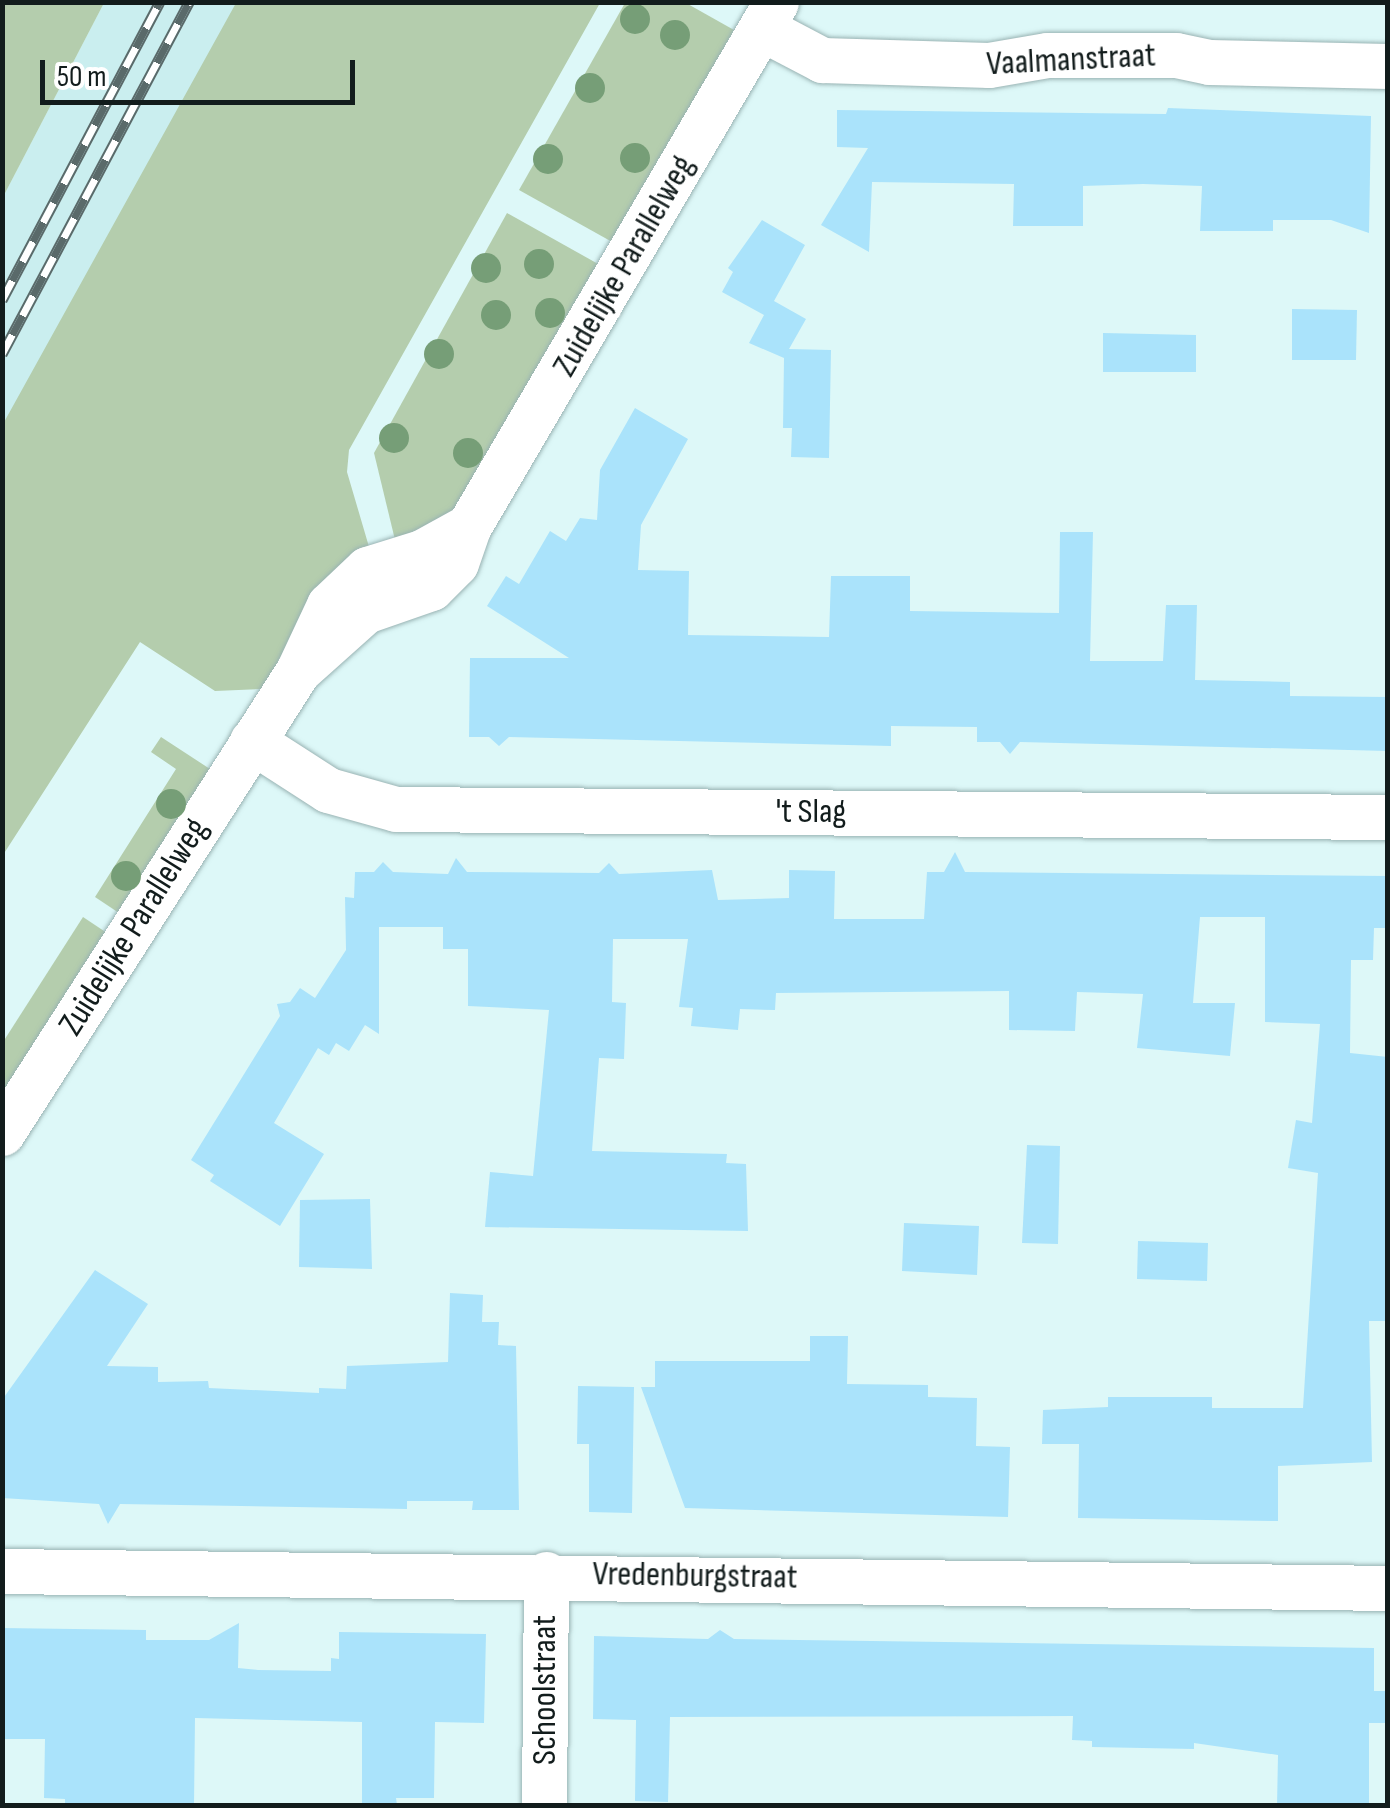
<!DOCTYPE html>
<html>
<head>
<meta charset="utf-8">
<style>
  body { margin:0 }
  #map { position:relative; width:1390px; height:1808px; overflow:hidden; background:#ddf8f8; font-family:"Sofia Sans Condensed",sans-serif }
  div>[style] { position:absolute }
  .built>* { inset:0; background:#caeeef }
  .green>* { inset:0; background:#b4cdad }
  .building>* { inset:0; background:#aae3fb }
  .roads { filter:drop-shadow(0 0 2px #99b3b3) drop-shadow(0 0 2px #99b3b3) }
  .street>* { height:45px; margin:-22.5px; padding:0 22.5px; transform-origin:22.5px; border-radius:22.5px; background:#fff }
  .rail>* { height:11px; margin-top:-5.5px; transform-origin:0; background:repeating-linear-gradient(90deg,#fff 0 22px,#5a6a6a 0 44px); box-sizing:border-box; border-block:2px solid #5a6a6a }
  .trees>* { width:30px; height:30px; margin:-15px; border-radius:50%; background:#769e77 }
  span { translate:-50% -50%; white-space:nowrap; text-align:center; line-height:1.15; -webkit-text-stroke:10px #fff; paint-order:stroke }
  .street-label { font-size:35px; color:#121c1c }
  .frame { position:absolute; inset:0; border:5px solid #121c1c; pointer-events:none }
  .scale { position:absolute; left:40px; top:60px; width:315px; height:45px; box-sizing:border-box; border:5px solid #121c1c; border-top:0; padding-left:12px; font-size:30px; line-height:35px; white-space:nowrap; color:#121c1c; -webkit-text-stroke:8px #fff; paint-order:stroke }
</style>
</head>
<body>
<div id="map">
  <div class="built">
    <div style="clip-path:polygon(104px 3px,266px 3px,3px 495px,3px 197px)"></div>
  </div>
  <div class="green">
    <div style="clip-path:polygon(3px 2px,104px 3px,3px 197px,2px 3px)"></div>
    <div style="clip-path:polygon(236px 3px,600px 3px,349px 450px,347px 472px,372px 557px,262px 689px,215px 691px,140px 642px,3px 855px,3px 424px)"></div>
    <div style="clip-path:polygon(625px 3px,686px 3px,734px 30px,614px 243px,519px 190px)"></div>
    <div style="clip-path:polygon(507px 213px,600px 265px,459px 510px,396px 544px,374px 453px)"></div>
    <div style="clip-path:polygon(161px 737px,210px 769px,119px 913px,95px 897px,176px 769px,151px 752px)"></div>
    <div style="clip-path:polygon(83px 917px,107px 933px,3px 1096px,3px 1042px)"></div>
  </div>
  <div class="building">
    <div style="clip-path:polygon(1168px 108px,1371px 116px,1369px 233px,1331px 220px,1273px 220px,1273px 231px,1200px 231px,1202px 186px,1143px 184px,1083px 186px,1083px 226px,1013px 226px,1014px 184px,872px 182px,869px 252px,821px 225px,868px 148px,837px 147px,837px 110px,1166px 114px)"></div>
    <div style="clip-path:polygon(762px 220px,805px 245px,774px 301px,806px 319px,789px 349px,831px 350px,829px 458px,791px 457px,792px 428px,783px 428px,784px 358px,749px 343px,764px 315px,722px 292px,733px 272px,728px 268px)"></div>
    <div style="clip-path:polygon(1292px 309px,1357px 310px,1356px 360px,1292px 360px)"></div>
    <div style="clip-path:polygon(1103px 333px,1196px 335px,1196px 372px,1103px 372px)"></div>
    <div style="clip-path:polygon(635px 408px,688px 439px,641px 525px,638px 570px,689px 571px,688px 635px,829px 637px,831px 576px,910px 576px,910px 611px,1059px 613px,1060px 532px,1093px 532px,1090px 661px,1163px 661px,1166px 605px,1197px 605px,1195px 680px,1290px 682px,1290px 696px,1388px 697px,1388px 751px,1020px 742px,1010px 754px,1000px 742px,977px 742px,977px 727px,891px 726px,891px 746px,509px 737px,499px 746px,489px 737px,469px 737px,470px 658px,569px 658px,487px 606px,506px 576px,519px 584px,550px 531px,566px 541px,580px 518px,597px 520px,600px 470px)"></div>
    <div style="clip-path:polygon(955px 852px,965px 872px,1388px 876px,1388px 928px,1374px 928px,1373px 960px,1351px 960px,1350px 1053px,1388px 1057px,1385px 1321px,1369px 1321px,1372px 1462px,1278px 1466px,1278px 1521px,1078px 1518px,1079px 1444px,1042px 1444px,1043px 1410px,1108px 1407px,1108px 1397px,1212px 1397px,1212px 1408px,1303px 1408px,1318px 1173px,1288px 1168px,1296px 1120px,1312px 1123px,1320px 1024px,1265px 1022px,1265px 917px,1200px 917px,1193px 1003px,1235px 1003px,1230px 1056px,1137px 1048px,1143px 994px,1077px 992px,1075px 1031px,1009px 1030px,1009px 991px,776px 993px,775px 1010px,740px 1009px,738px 1030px,691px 1026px,693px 1008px,679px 1007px,688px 939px,613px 939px,612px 1002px,626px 1003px,624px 1059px,599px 1058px,592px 1151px,727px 1154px,726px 1163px,746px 1164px,748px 1231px,485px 1227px,490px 1172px,533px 1176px,549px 1010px,468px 1006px,468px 949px,443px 949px,443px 927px,379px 927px,379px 1034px,365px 1025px,349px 1051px,336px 1043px,329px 1055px,318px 1048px,274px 1123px,324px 1154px,280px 1226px,210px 1181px,214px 1175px,191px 1160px,280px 1016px,277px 1004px,290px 1002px,300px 988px,315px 998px,346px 950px,345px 897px,354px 898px,355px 872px,374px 872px,383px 862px,393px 872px,448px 874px,456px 858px,467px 872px,599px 873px,609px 863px,619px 874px,712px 870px,718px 900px,789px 898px,789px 870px,835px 871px,834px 919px,924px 919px,927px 872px,944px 872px)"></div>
    <div style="clip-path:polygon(1027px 1145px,1060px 1146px,1058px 1244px,1022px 1243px)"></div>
    <div style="clip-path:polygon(370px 1199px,372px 1269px,299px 1267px,300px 1200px)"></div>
    <div style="clip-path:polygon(904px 1223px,979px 1226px,977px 1275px,902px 1271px)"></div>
    <div style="clip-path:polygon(1138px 1241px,1208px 1243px,1207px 1281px,1137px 1279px)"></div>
    <div style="clip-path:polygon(95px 1270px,148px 1304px,107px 1366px,158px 1367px,158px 1382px,208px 1381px,209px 1388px,319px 1393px,319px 1388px,346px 1389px,347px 1366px,448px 1362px,450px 1293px,483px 1295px,482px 1322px,499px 1322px,498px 1345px,516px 1346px,519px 1510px,472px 1510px,473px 1501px,407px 1501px,407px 1509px,120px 1504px,108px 1524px,99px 1504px,2px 1498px,2px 1400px)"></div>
    <div style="clip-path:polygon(810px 1336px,848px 1336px,847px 1384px,928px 1385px,928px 1397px,977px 1398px,976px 1446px,1010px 1447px,1008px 1517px,685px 1508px,641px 1387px,655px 1387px,655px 1361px,810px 1361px)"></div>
    <div style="clip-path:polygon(578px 1386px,634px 1387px,632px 1513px,589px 1512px,589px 1444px,577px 1444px)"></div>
    <div style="clip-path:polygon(239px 1623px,238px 1668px,258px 1670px,331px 1671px,331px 1658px,339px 1659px,339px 1632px,486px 1634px,484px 1723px,435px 1722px,434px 1798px,396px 1798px,397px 1805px,362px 1804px,362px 1722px,195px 1718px,194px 1806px,65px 1805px,65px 1799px,44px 1798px,45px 1739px,2px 1739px,2px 1628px,146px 1630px,146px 1640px,209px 1640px)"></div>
    <div style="clip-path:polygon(720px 1630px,734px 1639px,1374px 1648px,1374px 1691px,1388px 1691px,1388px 1723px,1369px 1723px,1369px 1806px,1277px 1806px,1278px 1755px,1194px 1743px,1194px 1749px,1092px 1747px,1092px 1741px,1072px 1740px,1073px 1716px,670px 1717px,668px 1802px,635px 1801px,636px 1720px,593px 1719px,594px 1636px,708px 1639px)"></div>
  </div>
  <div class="roads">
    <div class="street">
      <div style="left:763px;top:29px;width:67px;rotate:27.7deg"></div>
      <div style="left:822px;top:60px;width:167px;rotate:1.7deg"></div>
      <div style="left:989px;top:65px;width:59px;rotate:-9.8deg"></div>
      <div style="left:1047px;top:55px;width:129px"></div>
      <div style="left:1176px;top:55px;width:34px;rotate:12deg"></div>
      <div style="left:1209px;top:62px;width:179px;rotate:1.3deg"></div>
      <div style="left:298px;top:671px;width:90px;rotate:-41.8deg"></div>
      <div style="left:365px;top:611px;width:70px;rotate:-19.2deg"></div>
      <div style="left:431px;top:588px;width:35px;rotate:-45deg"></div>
      <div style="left:456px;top:563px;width:39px;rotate:-71deg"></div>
      <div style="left:469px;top:526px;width:607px;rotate:-59.63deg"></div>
      <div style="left:252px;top:741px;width:90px;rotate:32.8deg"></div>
      <div style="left:328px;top:790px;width:71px;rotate:15.6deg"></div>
      <div style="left:396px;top:809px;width:992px;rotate:0.46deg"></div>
      <div style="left:2px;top:1133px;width:549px;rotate:-57.35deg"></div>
      <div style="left:298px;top:671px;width:73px;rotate:-64.8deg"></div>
      <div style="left:329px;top:605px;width:52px;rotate:-43.5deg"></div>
      <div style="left:367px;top:569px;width:58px;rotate:-17.2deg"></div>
      <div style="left:422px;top:552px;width:54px;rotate:-29deg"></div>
      <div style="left:2px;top:1571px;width:1386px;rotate:0.7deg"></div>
      <div style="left:544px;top:1806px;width:232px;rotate:-89.5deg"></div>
    </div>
  </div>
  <div class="rail">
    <div style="left:2px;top:300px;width:337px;rotate:-62.1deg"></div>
    <div style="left:2px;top:354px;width:399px;rotate:-62deg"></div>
  </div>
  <div class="trees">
    <div style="left:635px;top:19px"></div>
    <div style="left:675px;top:35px"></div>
    <div style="left:590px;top:88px"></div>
    <div style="left:635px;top:158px"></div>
    <div style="left:548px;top:159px"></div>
    <div style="left:539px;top:264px"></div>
    <div style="left:486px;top:268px"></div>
    <div style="left:550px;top:313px"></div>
    <div style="left:496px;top:315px"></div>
    <div style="left:439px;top:354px"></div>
    <div style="left:394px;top:438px"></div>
    <div style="left:468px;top:453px"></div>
    <div style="left:171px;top:804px"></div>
    <div style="left:126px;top:876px"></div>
  </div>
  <div class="street-label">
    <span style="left:1071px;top:60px;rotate:-3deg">Vaalmanstraat</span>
    <span style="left:624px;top:266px;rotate:-60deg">Zuidelijke Parallelweg</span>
    <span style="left:811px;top:812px">'t Slag</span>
    <span style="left:134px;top:927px;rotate:-58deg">Zuidelijke Parallelweg</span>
    <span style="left:695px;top:1576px;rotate:1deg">Vredenburgstraat</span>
    <span style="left:545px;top:1690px;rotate:-90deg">Schoolstraat</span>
  </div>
  <div class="frame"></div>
  <div class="scale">50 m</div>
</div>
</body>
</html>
